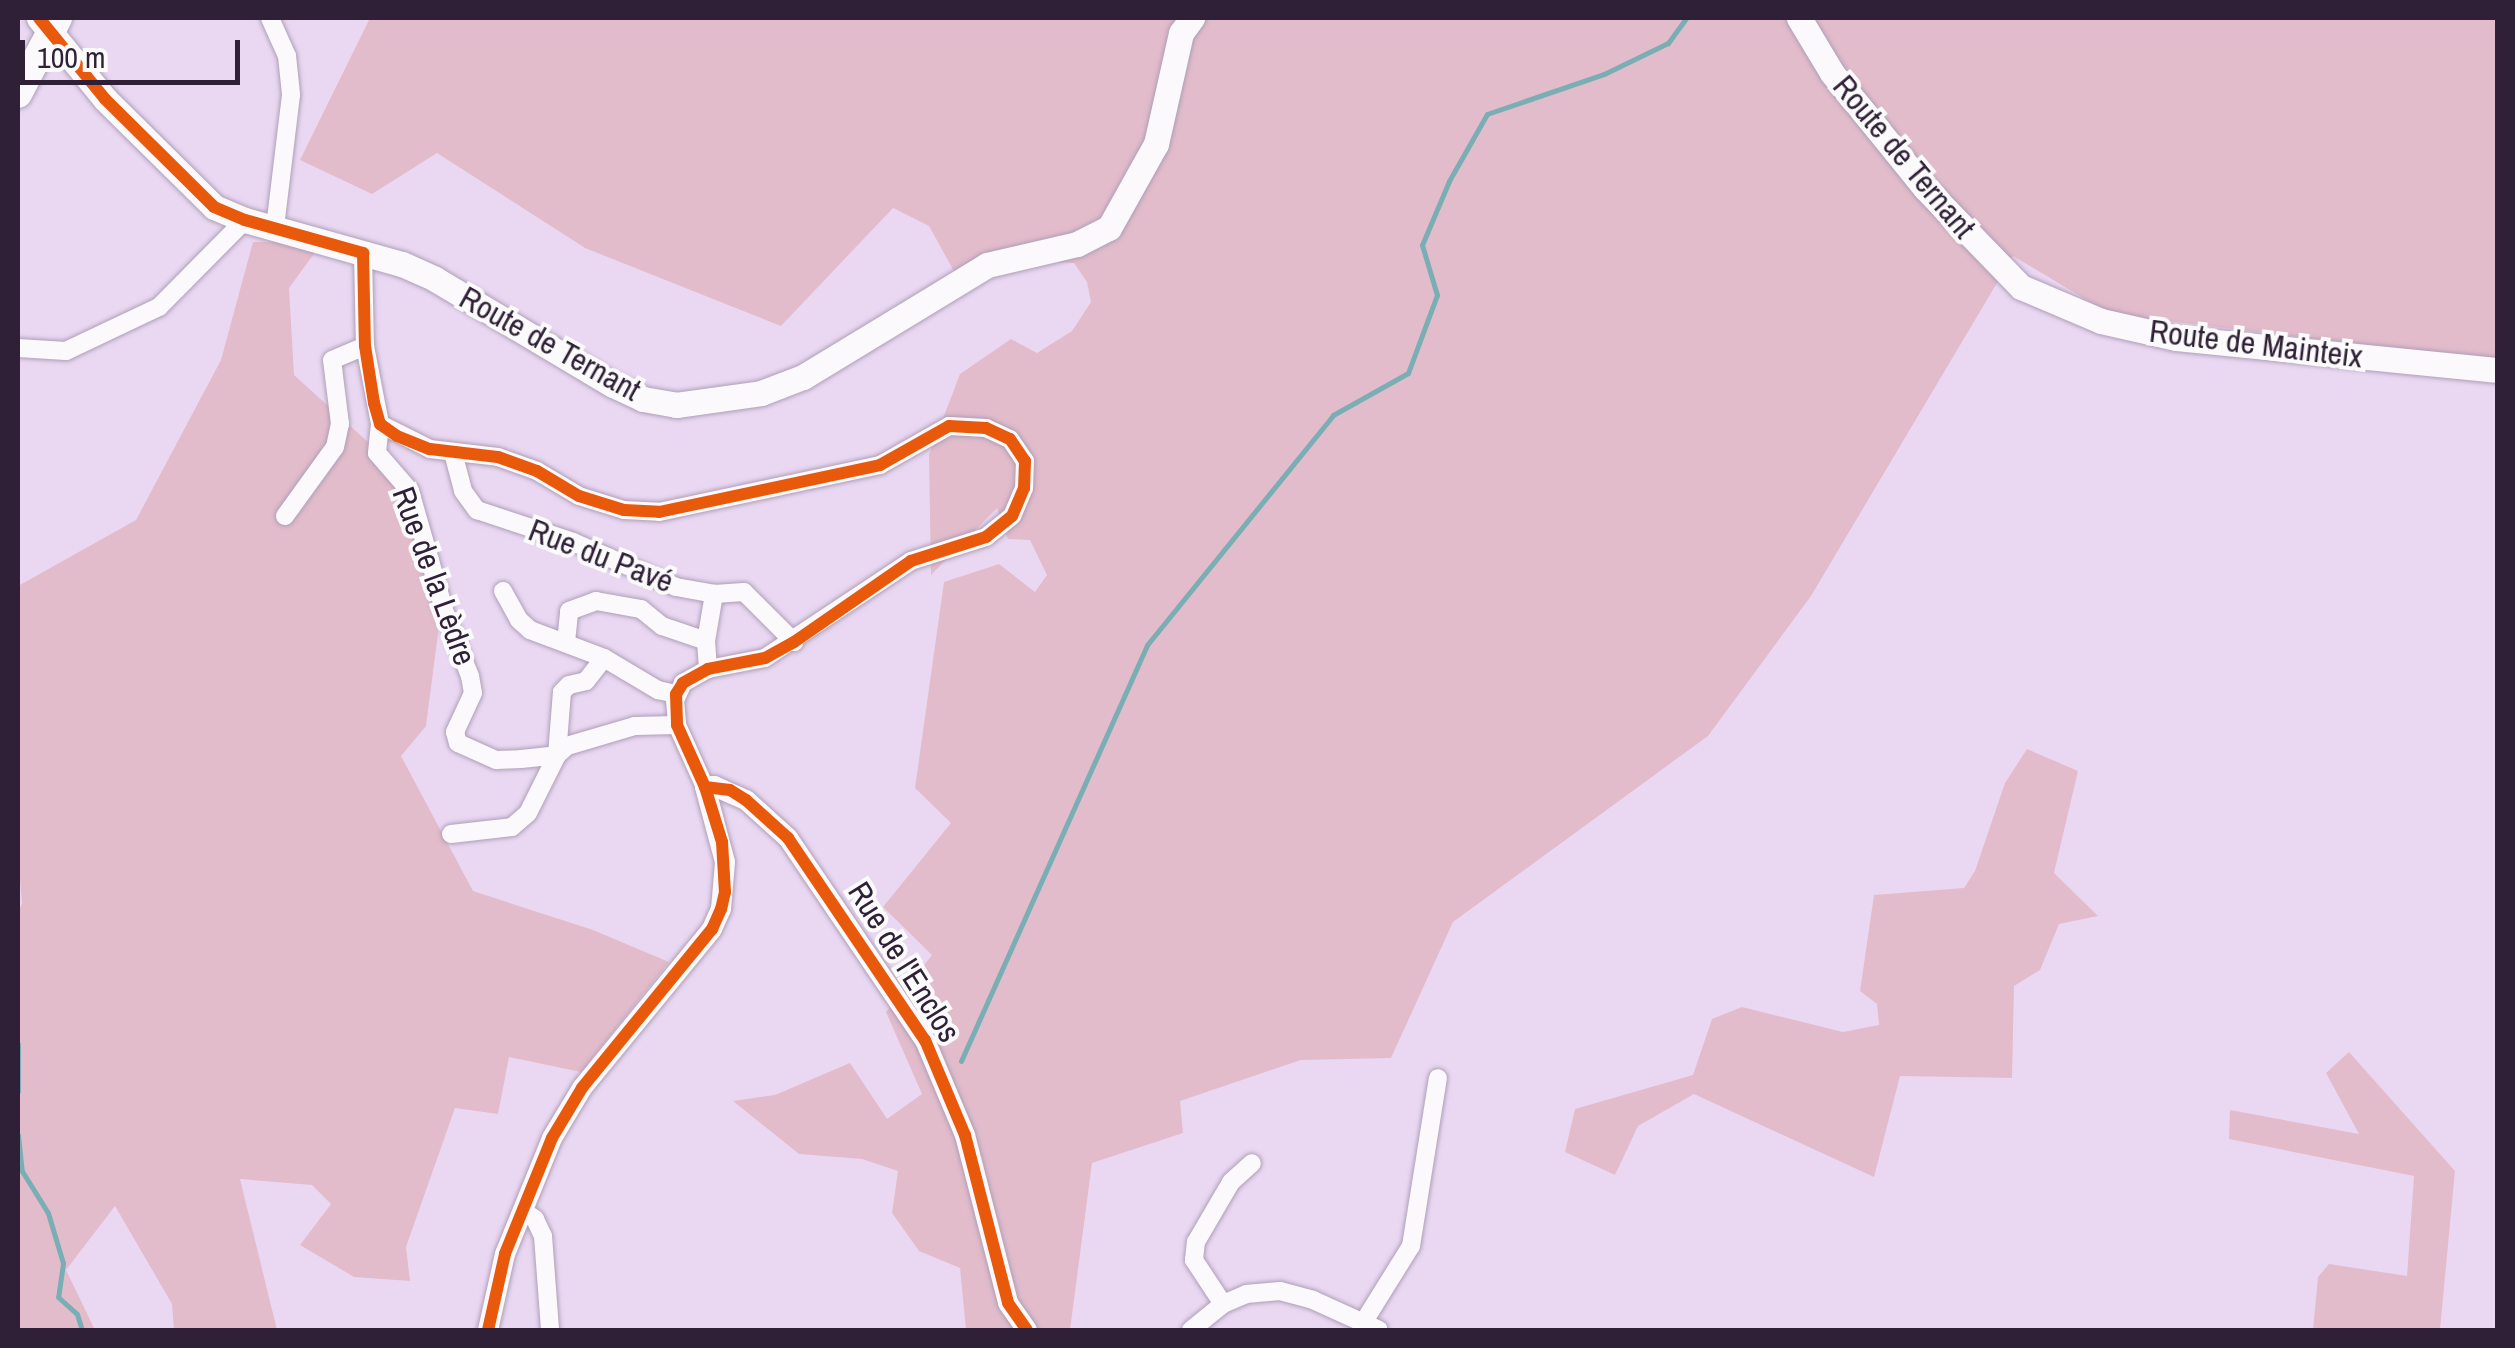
<!DOCTYPE html>
<html>
<head>
<meta charset="utf-8">
<style>
  body { margin:0 }
  #map { position:relative; width:2515px; height:1348px; overflow:hidden; background:#ead8f3; font-family:"Archivo Narrow",sans-serif }
  div>[style] { position:absolute }
  .green>* { inset:0; background:#e3bccb }
  .stream>* { height:5px; margin:-2.5px; padding:0 2.5px; transform-origin:2.5px; border-radius:2.5px; background:#79aeb5 }
  .roads { filter:drop-shadow(0 0 2px #ae9fb6) drop-shadow(0 0 2px #ae9fb6) }
  .minor>* { height:18px; margin:-9px; padding:0 9px; transform-origin:9px; border-radius:9px; background:#fcf9fd }
  .tertiary>* { height:20px; margin:-10px; padding:0 10px; transform-origin:10px; border-radius:10px; background:#fcf9fd }
  .secondary>* { height:25px; margin:-12.5px; padding:0 12.5px; transform-origin:12.5px; border-radius:12.5px; background:#fcf9fd }
  .primary>* { height:28px; margin:-14px; padding:0 14px; transform-origin:14px; border-radius:14px; background:#fcf9fd }
  .cycleway>* { height:12px; margin:-6px; padding:0 6px; transform-origin:6px; border-radius:6px; background:#e8590c }
  span { translate:-50% -50%; white-space:nowrap; text-align:center; line-height:1.15; -webkit-text-stroke:8px #fbfbfb; paint-order:stroke }
  .street-label { font-size:32px; color:#2f1f37 }
  .frame { position:absolute; inset:0; border:20px solid #2f1f37; pointer-events:none }
  .scale { position:absolute; left:20px; top:40px; width:220px; height:45px; box-sizing:border-box; border:5px solid #2f1f37; border-top:0; padding-left:12px; font-size:30px; line-height:35px; white-space:nowrap; color:#2f1f37; -webkit-text-stroke:8px #fbfbfb; paint-order:stroke }
</style>
</head>
<body>
<div id="map">
  <div class="green">
    <div style="clip-path:polygon(370px 18px,2497px 18px,2497px 361px,2110px 314px,2013px 256px,1811px 596px,1708px 736px,1453px 922px,1391px 1058px,1301px 1060px,1180px 1101px,1183px 1133px,1092px 1163px,1070px 1330px,966px 1330px,960px 1268px,919px 1251px,892px 1213px,898px 1171px,862px 1159px,799px 1154px,733px 1101px,775px 1095px,850px 1063px,887px 1119px,922px 1094px,886px 1012px,932px 955px,883px 907px,951px 823px,915px 788px,944px 582px,999px 564px,1035px 592px,1047px 575px,1030px 540px,1008px 539px,997px 508px,931px 575px,929px 455px,960px 374px,1011px 339px,1037px 353px,1072px 331px,1091px 302px,1087px 282px,1074px 263px,1024px 261px,955px 273px,929px 226px,893px 208px,781px 326px,585px 248px,437px 153px,372px 194px,300px 160px)"></div>
    <div style="clip-path:polygon(253px 242px,286px 242px,316px 251px,289px 288px,294px 375px,412px 482px,443px 595px,426px 726px,401px 756px,473px 891px,593px 930px,669px 962px,581px 1072px,509px 1057px,498px 1114px,455px 1108px,406px 1247px,410px 1281px,354px 1277px,300px 1245px,331px 1204px,312px 1185px,240px 1179px,277px 1330px,174px 1330px,172px 1304px,115px 1206px,66px 1270px,95px 1330px,18px 1330px,18px 914px,22px 903px,18px 857px,18px 586px,136px 520px,221px 360px)"></div>
    <div style="clip-path:polygon(2027px 749px,2078px 771px,2054px 873px,2098px 916px,2059px 924px,2040px 970px,2014px 986px,2012px 1078px,1900px 1076px,1874px 1177px,1694px 1094px,1638px 1126px,1615px 1175px,1565px 1152px,1575px 1109px,1693px 1075px,1712px 1019px,1742px 1007px,1843px 1032px,1879px 1025px,1877px 1004px,1860px 991px,1874px 895px,1964px 888px,1975px 871px,2005px 783px)"></div>
    <div style="clip-path:polygon(2349px 1052px,2455px 1171px,2440px 1330px,2313px 1330px,2318px 1277px,2329px 1264px,2407px 1276px,2414px 1176px,2229px 1139px,2230px 1110px,2359px 1134px,2326px 1073px)"></div>
  </div>
  <div class="stream">
    <div style="left:18px;top:1044px;width:47px;rotate:90deg"></div>
    <div style="left:961px;top:1061px;width:456px;rotate:-65.9deg"></div>
    <div style="left:1147px;top:645px;width:296px;rotate:-51deg"></div>
    <div style="left:1333px;top:415px;width:86px;rotate:-29.2deg"></div>
    <div style="left:1408px;top:373px;width:83px;rotate:-69.6deg"></div>
    <div style="left:1437px;top:295px;width:52px;rotate:-106.7deg"></div>
    <div style="left:1422px;top:245px;width:69px;rotate:-67.1deg"></div>
    <div style="left:1449px;top:181px;width:77px;rotate:-60.4deg"></div>
    <div style="left:1487px;top:114px;width:124px;rotate:-18.9deg"></div>
    <div style="left:1604px;top:74px;width:71px;rotate:-25.8deg"></div>
    <div style="left:1668px;top:43px;width:31px;rotate:-54deg"></div>
    <div style="left:18px;top:1135px;width:36px;rotate:84deg"></div>
    <div style="left:22px;top:1171px;width:49px;rotate:58.2deg"></div>
    <div style="left:48px;top:1213px;width:52px;rotate:73.3deg"></div>
    <div style="left:63px;top:1263px;width:34px;rotate:98deg"></div>
    <div style="left:58px;top:1297px;width:25px;rotate:42deg"></div>
    <div style="left:77px;top:1314px;width:17px;rotate:73deg"></div>
  </div>
  <div class="roads">
    <div class="minor">
      <div style="left:270px;top:18px;width:42px;rotate:65.9deg"></div>
      <div style="left:287px;top:56px;width:39px;rotate:84deg"></div>
      <div style="left:291px;top:95px;width:134px;rotate:96.9deg"></div>
      <div style="left:363px;top:253px;width:93px;rotate:88.8deg"></div>
      <div style="left:365px;top:346px;width:79px;rotate:79.1deg"></div>
      <div style="left:380px;top:424px;width:56px;rotate:26.6deg"></div>
      <div style="left:430px;top:449px;width:68px;rotate:6.7deg"></div>
      <div style="left:498px;top:457px;width:41px;rotate:19.7deg"></div>
      <div style="left:537px;top:471px;width:49px;rotate:30.8deg"></div>
      <div style="left:579px;top:496px;width:47px;rotate:17.3deg"></div>
      <div style="left:624px;top:510px;width:35px;rotate:3deg"></div>
      <div style="left:659px;top:512px;width:226px;rotate:-12deg"></div>
      <div style="left:880px;top:465px;width:79px;rotate:-29.5deg"></div>
      <div style="left:949px;top:426px;width:37px;rotate:3deg"></div>
      <div style="left:986px;top:428px;width:26px;rotate:25deg"></div>
      <div style="left:1010px;top:439px;width:27px;rotate:56deg"></div>
      <div style="left:1025px;top:461px;width:27px;rotate:92deg"></div>
      <div style="left:1024px;top:488px;width:30px;rotate:113deg"></div>
      <div style="left:1012px;top:516px;width:33px;rotate:141deg"></div>
      <div style="left:986px;top:537px;width:79px;rotate:162.3deg"></div>
      <div style="left:911px;top:561px;width:175px;rotate:146.4deg"></div>
      <div style="left:765px;top:658px;width:58px;rotate:169.1deg"></div>
      <div style="left:708px;top:669px;width:29px;rotate:151deg"></div>
      <div style="left:683px;top:683px;width:19px;rotate:115deg"></div>
      <div style="left:675px;top:700px;width:25px;rotate:85deg"></div>
      <div style="left:677px;top:725px;width:68px;rotate:65.7deg"></div>
      <div style="left:18px;top:348px;width:48px;rotate:3.6deg"></div>
      <div style="left:66px;top:351px;width:103px;rotate:-25.3deg"></div>
      <div style="left:159px;top:307px;width:122px;rotate:-45.3deg"></div>
      <div style="left:380px;top:424px;width:29px;rotate:96deg"></div>
      <div style="left:377px;top:453px;width:50px;rotate:49deg"></div>
      <div style="left:410px;top:491px;width:127px;rotate:74deg"></div>
      <div style="left:445px;top:613px;width:68px;rotate:68.4deg"></div>
      <div style="left:470px;top:676px;width:17px;rotate:80deg"></div>
      <div style="left:473px;top:693px;width:43px;rotate:114.8deg"></div>
      <div style="left:455px;top:732px;width:11px;rotate:75deg"></div>
      <div style="left:458px;top:743px;width:42px;rotate:24.1deg"></div>
      <div style="left:496px;top:760px;width:25px;rotate:-2deg"></div>
      <div style="left:521px;top:759px;width:36px;rotate:-6deg"></div>
      <div style="left:557px;top:755px;width:13px;rotate:-42deg"></div>
      <div style="left:567px;top:746px;width:71px;rotate:-16.4deg"></div>
      <div style="left:635px;top:726px;width:42px;rotate:-1.4deg"></div>
      <div style="left:453px;top:453px;width:39px;rotate:75deg"></div>
      <div style="left:463px;top:491px;width:24px;rotate:54deg"></div>
      <div style="left:477px;top:510px;width:101px;rotate:18.4deg"></div>
      <div style="left:573px;top:542px;width:112px;rotate:23.6deg"></div>
      <div style="left:676px;top:587px;width:39px;rotate:10deg"></div>
      <div style="left:714px;top:594px;width:30px;rotate:-4deg"></div>
      <div style="left:744px;top:592px;width:71px;rotate:45deg"></div>
      <div style="left:285px;top:516px;width:85px;rotate:-54.1deg"></div>
      <div style="left:335px;top:447px;width:24px;rotate:-78deg"></div>
      <div style="left:340px;top:424px;width:64px;rotate:-97.1deg"></div>
      <div style="left:332px;top:360px;width:36px;rotate:-23deg"></div>
      <div style="left:503px;top:591px;width:33px;rotate:61deg"></div>
      <div style="left:519px;top:620px;width:15px;rotate:42deg"></div>
      <div style="left:530px;top:630px;width:79px;rotate:20.7deg"></div>
      <div style="left:604px;top:658px;width:63px;rotate:30.7deg"></div>
      <div style="left:658px;top:690px;width:18px;rotate:13deg"></div>
      <div style="left:566px;top:642px;width:31px;rotate:-84deg"></div>
      <div style="left:569px;top:611px;width:29px;rotate:-20deg"></div>
      <div style="left:596px;top:601px;width:46px;rotate:10.1deg"></div>
      <div style="left:641px;top:609px;width:27px;rotate:39deg"></div>
      <div style="left:662px;top:626px;width:46px;rotate:18.8deg"></div>
      <div style="left:708px;top:669px;width:28px;rotate:-94deg"></div>
      <div style="left:706px;top:641px;width:48px;rotate:-80.3deg"></div>
      <div style="left:451px;top:834px;width:61px;rotate:-6.5deg"></div>
      <div style="left:512px;top:827px;width:21px;rotate:-41deg"></div>
      <div style="left:528px;top:813px;width:65px;rotate:-63.4deg"></div>
      <div style="left:557px;top:755px;width:63px;rotate:-85.5deg"></div>
      <div style="left:562px;top:692px;width:10px;rotate:-45deg"></div>
      <div style="left:569px;top:685px;width:17px;rotate:-13deg"></div>
      <div style="left:586px;top:681px;width:29px;rotate:-52deg"></div>
      <div style="left:522px;top:1210px;width:16px;rotate:35deg"></div>
      <div style="left:535px;top:1219px;width:19px;rotate:65deg"></div>
      <div style="left:543px;top:1236px;width:94px;rotate:85.7deg"></div>
      <div style="left:1223px;top:1304px;width:53px;rotate:-123.4deg"></div>
      <div style="left:1194px;top:1260px;width:18px;rotate:-84deg"></div>
      <div style="left:1196px;top:1242px;width:69px;rotate:-59.7deg"></div>
      <div style="left:1231px;top:1182px;width:28px;rotate:-42deg"></div>
      <div style="left:1363px;top:1323px;width:91px;rotate:-58.1deg"></div>
      <div style="left:1411px;top:1246px;width:170px;rotate:-80.9deg"></div>
      <div style="left:1191px;top:1330px;width:41px;rotate:-39.1deg"></div>
      <div style="left:1223px;top:1304px;width:25px;rotate:-23deg"></div>
      <div style="left:1246px;top:1294px;width:34px;rotate:-5deg"></div>
      <div style="left:1280px;top:1291px;width:34px;rotate:15deg"></div>
      <div style="left:1313px;top:1300px;width:72px;rotate:24.4deg"></div>
    </div>
    <div class="tertiary">
      <div style="left:488px;top:1330px;width:78px;rotate:-77.4deg"></div>
      <div style="left:505px;top:1254px;width:125px;rotate:-67.9deg"></div>
      <div style="left:552px;top:1138px;width:58px;rotate:-59deg"></div>
      <div style="left:582px;top:1088px;width:205px;rotate:-50.7deg"></div>
      <div style="left:712px;top:929px;width:22px;rotate:-66deg"></div>
      <div style="left:721px;top:909px;width:47px;rotate:-85.1deg"></div>
      <div style="left:725px;top:862px;width:78px;rotate:-104.9deg"></div>
      <div style="left:705px;top:787px;width:9px;rotate:-6deg"></div>
      <div style="left:714px;top:786px;width:35px;rotate:24deg"></div>
      <div style="left:746px;top:800px;width:57px;rotate:42.1deg"></div>
      <div style="left:788px;top:838px;width:244px;rotate:55.9deg"></div>
      <div style="left:925px;top:1040px;width:103px;rotate:67.2deg"></div>
      <div style="left:965px;top:1135px;width:173px;rotate:75.6deg"></div>
      <div style="left:1008px;top:1303px;width:33px;rotate:55deg"></div>
    </div>
    <div class="secondary">
      <div style="left:39px;top:18px;width:104px;rotate:50.8deg"></div>
      <div style="left:105px;top:99px;width:153px;rotate:44.7deg"></div>
      <div style="left:214px;top:207px;width:34px;rotate:23deg"></div>
      <div style="left:245px;top:220px;width:163px;rotate:15.7deg"></div>
      <div style="left:402px;top:264px;width:36px;rotate:24deg"></div>
      <div style="left:435px;top:279px;width:207px;rotate:30.8deg"></div>
      <div style="left:613px;top:385px;width:33px;rotate:25deg"></div>
      <div style="left:643px;top:399px;width:34px;rotate:10deg"></div>
      <div style="left:676px;top:405px;width:86px;rotate:-8deg"></div>
      <div style="left:761px;top:393px;width:45px;rotate:-20.9deg"></div>
      <div style="left:803px;top:377px;width:215px;rotate:-31.3deg"></div>
      <div style="left:987px;top:265px;width:92px;rotate:-13.1deg"></div>
      <div style="left:1077px;top:244px;width:36px;rotate:-27deg"></div>
      <div style="left:1109px;top:228px;width:96px;rotate:-60.8deg"></div>
      <div style="left:1156px;top:144px;width:114px;rotate:-77.3deg"></div>
      <div style="left:1181px;top:33px;width:19px;rotate:-54deg"></div>
      <div style="left:1799px;top:18px;width:64px;rotate:59deg"></div>
      <div style="left:1832px;top:73px;width:148px;rotate:51deg"></div>
      <div style="left:1925px;top:188px;width:138px;rotate:45.9deg"></div>
      <div style="left:2021px;top:287px;width:87px;rotate:23deg"></div>
      <div style="left:2101px;top:321px;width:77px;rotate:12.8deg"></div>
      <div style="left:2176px;top:338px;width:324px;rotate:5.7deg"></div>
    </div>
    <div class="primary">
      <div style="left:18px;top:94px;width:86px;rotate:-62.2deg"></div>
    </div>
  </div>
  <div class="cycleway">
    <div style="left:39px;top:18px;width:104px;rotate:50.8deg"></div>
    <div style="left:105px;top:99px;width:153px;rotate:44.7deg"></div>
    <div style="left:214px;top:207px;width:34px;rotate:23deg"></div>
    <div style="left:245px;top:220px;width:123px;rotate:15.6deg"></div>
    <div style="left:363px;top:253px;width:93px;rotate:88.8deg"></div>
    <div style="left:365px;top:346px;width:58px;rotate:81deg"></div>
    <div style="left:374px;top:403px;width:22px;rotate:74deg"></div>
    <div style="left:380px;top:424px;width:21px;rotate:35deg"></div>
    <div style="left:397px;top:436px;width:35px;rotate:22deg"></div>
    <div style="left:430px;top:449px;width:68px;rotate:6.7deg"></div>
    <div style="left:498px;top:457px;width:41px;rotate:19.7deg"></div>
    <div style="left:537px;top:471px;width:49px;rotate:30.8deg"></div>
    <div style="left:579px;top:496px;width:47px;rotate:17.3deg"></div>
    <div style="left:624px;top:510px;width:35px;rotate:3deg"></div>
    <div style="left:659px;top:512px;width:226px;rotate:-12deg"></div>
    <div style="left:880px;top:465px;width:79px;rotate:-29.5deg"></div>
    <div style="left:949px;top:426px;width:37px;rotate:3deg"></div>
    <div style="left:986px;top:428px;width:26px;rotate:25deg"></div>
    <div style="left:1010px;top:439px;width:27px;rotate:56deg"></div>
    <div style="left:1025px;top:461px;width:27px;rotate:92deg"></div>
    <div style="left:1024px;top:488px;width:30px;rotate:113deg"></div>
    <div style="left:1012px;top:516px;width:33px;rotate:141deg"></div>
    <div style="left:986px;top:537px;width:79px;rotate:162.3deg"></div>
    <div style="left:911px;top:561px;width:142px;rotate:145.3deg"></div>
    <div style="left:794px;top:642px;width:33px;rotate:151deg"></div>
    <div style="left:765px;top:658px;width:58px;rotate:169.1deg"></div>
    <div style="left:708px;top:669px;width:29px;rotate:151deg"></div>
    <div style="left:683px;top:683px;width:13px;rotate:122deg"></div>
    <div style="left:676px;top:694px;width:31px;rotate:88deg"></div>
    <div style="left:677px;top:725px;width:68px;rotate:65.7deg"></div>
    <div style="left:705px;top:787px;width:58px;rotate:72.8deg"></div>
    <div style="left:722px;top:842px;width:50px;rotate:86.6deg"></div>
    <div style="left:725px;top:892px;width:17px;rotate:103deg"></div>
    <div style="left:721px;top:909px;width:22px;rotate:114deg"></div>
    <div style="left:712px;top:929px;width:205px;rotate:129.3deg"></div>
    <div style="left:582px;top:1088px;width:58px;rotate:121deg"></div>
    <div style="left:552px;top:1138px;width:125px;rotate:112.1deg"></div>
    <div style="left:505px;top:1254px;width:78px;rotate:102.6deg"></div>
    <div style="left:705px;top:787px;width:25px;rotate:7deg"></div>
    <div style="left:730px;top:790px;width:19px;rotate:32deg"></div>
    <div style="left:746px;top:800px;width:57px;rotate:42.1deg"></div>
    <div style="left:788px;top:838px;width:244px;rotate:55.9deg"></div>
    <div style="left:925px;top:1040px;width:103px;rotate:67.2deg"></div>
    <div style="left:965px;top:1135px;width:173px;rotate:75.6deg"></div>
    <div style="left:1008px;top:1303px;width:33px;rotate:55deg"></div>
  </div>
  <div class="street-label">
    <span style="left:1904px;top:157px;rotate:50deg">Route de Ternant</span>
    <span style="left:550px;top:344px;rotate:29deg">Route de Ternant</span>
    <span style="left:2256px;top:344px;rotate:7deg">Route de Mainteix</span>
    <span style="left:601px;top:556px;rotate:21deg">Rue du Pavé</span>
    <span style="left:434px;top:576px;rotate:70deg">Rue de la Lèdre</span>
    <span style="left:904px;top:962px;rotate:58deg">Rue de l'Enclos</span>
  </div>
  <div class="frame"></div>
  <div class="scale">100 m</div>
</div>
</body>
</html>
